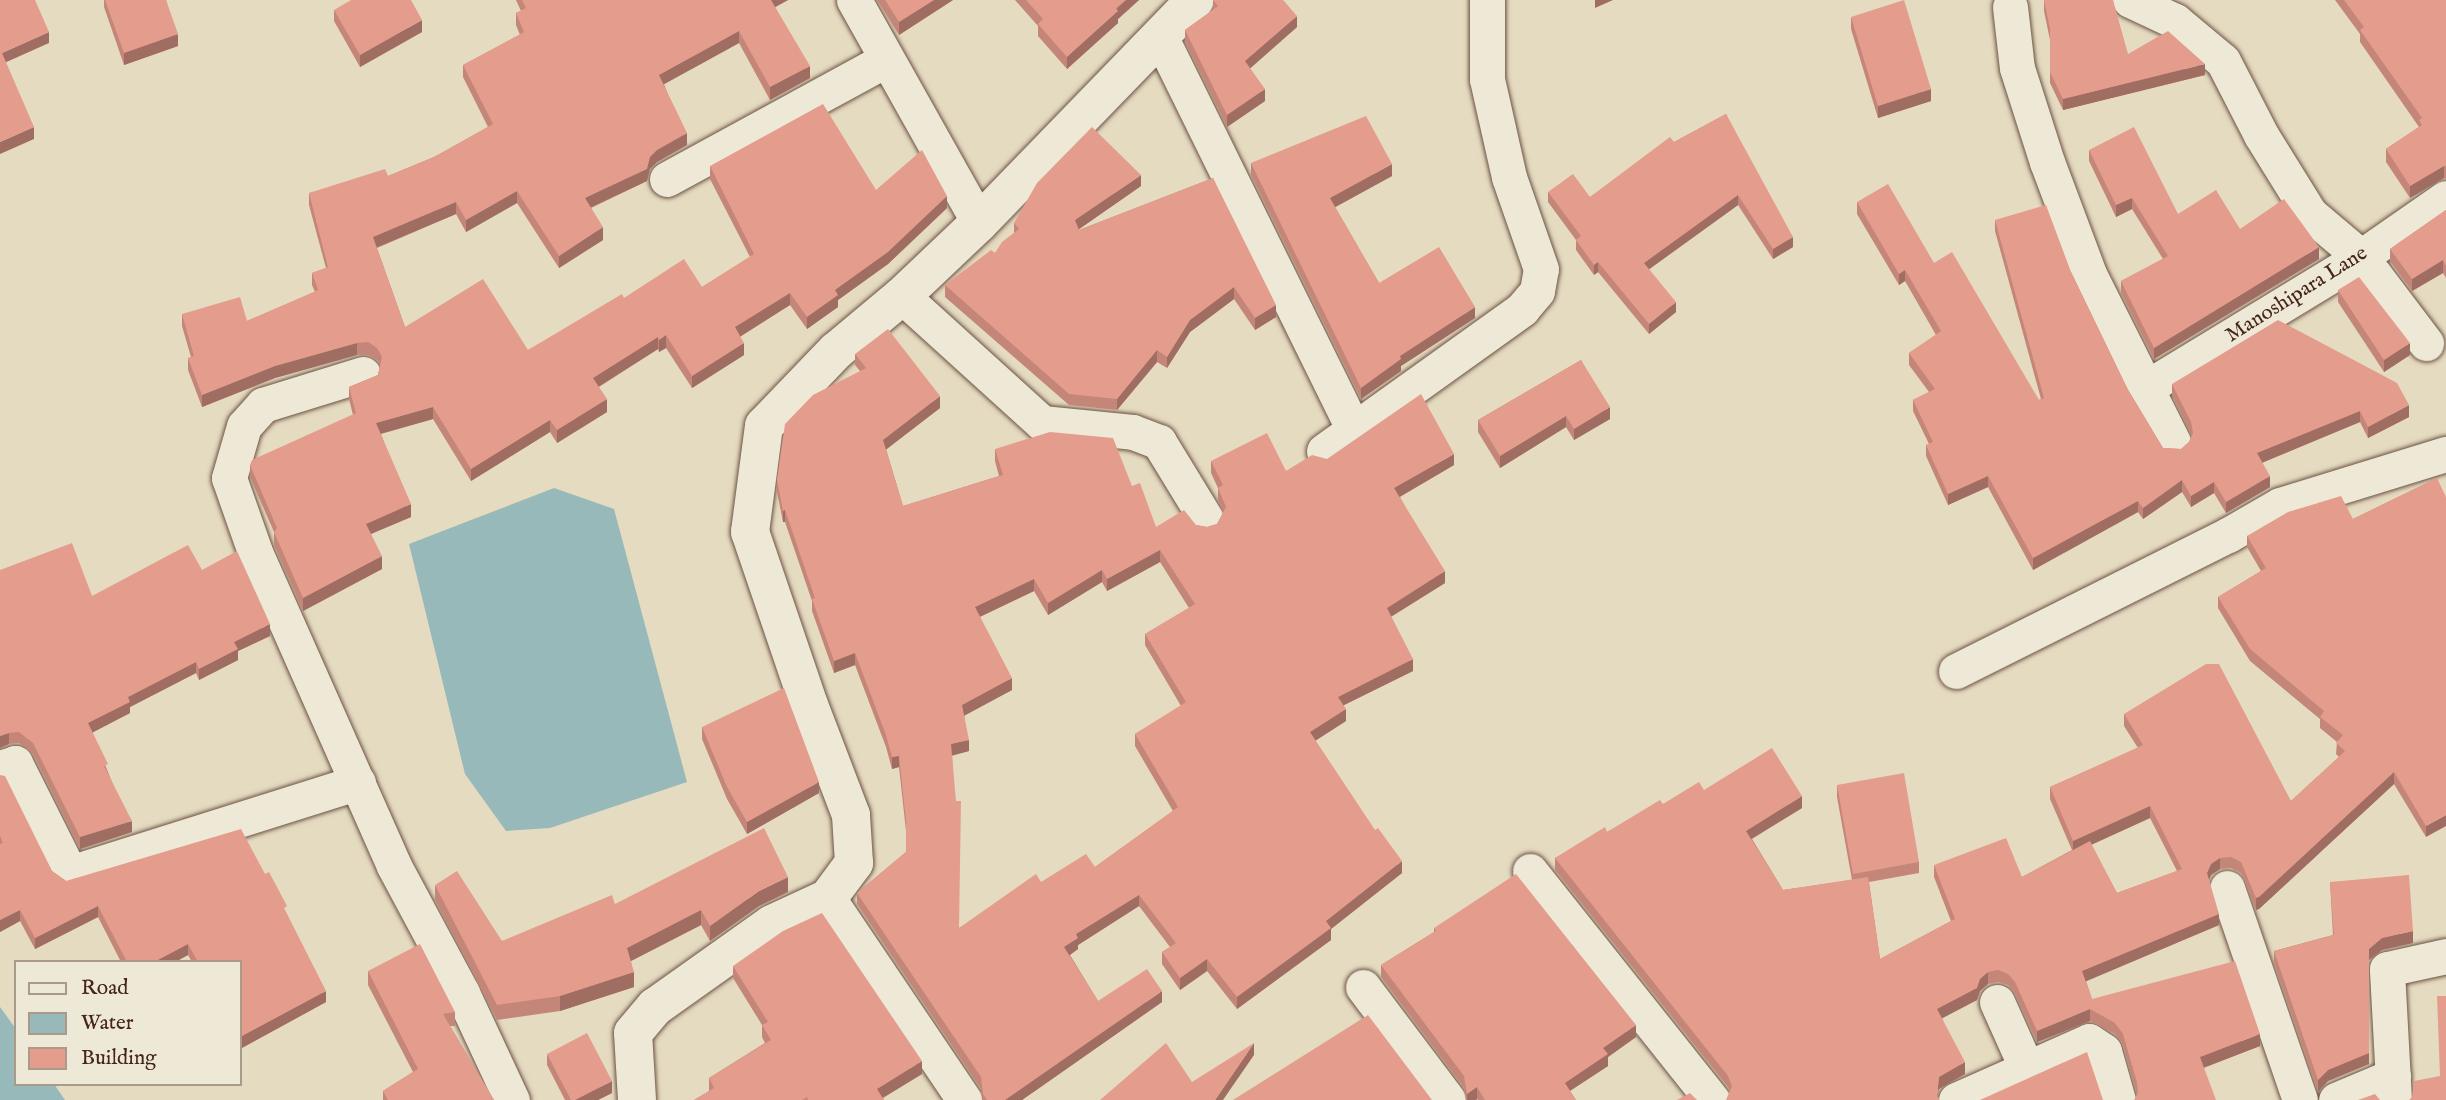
<!DOCTYPE html>
<html>
<head>
<meta charset="utf-8">
<style>
  body { margin:0 }
  #map { position:relative; width:2446px; height:1100px; overflow:hidden; background:#e5dbc1; font-family:"IM FELL English",serif }
  div>[style] { position:absolute }
  .water>* { inset:0; background:#98b9ba }
  .roads { filter:drop-shadow(0 0 2px #6c5242) drop-shadow(0 0 2px #6c5242) }
  .minor>* { height:35px; margin:-17.5px; padding:0 17.5px; transform-origin:17.5px; border-radius:17.5px; background:#eee8d7 }
  .tertiary>* { height:38px; margin:-19px; padding:0 19px; transform-origin:19px; border-radius:19px; background:#eee8d7 }
  .wall>* { inset:0; background:#c48678 }
  .shaded-wall>* { inset:0; background:#a06d62 }
  .building>* { inset:0; background:#e49c8c }
  span { translate:-50% -50%; white-space:nowrap; text-align:center; line-height:1.15; -webkit-text-stroke:7px #eee8d7; paint-order:stroke }
  .street-label { font-size:21px; color:#442517 }
  .legend { position:absolute; left:14px; top:960px; width:228px; height:126px; box-sizing:border-box; background:#eee8d7; border:2px solid #aa9a8a; margin:0; padding:9px 12px; list-style:none; font-size:21px; color:#442517 }
  .legend li { display:flex; align-items:center; gap:14px; height:35px }
  .legend b { width:35px; border:2px solid #aa9a8a }
</style>
</head>
<body>
<div id="map">
  <div class="water">
    <div style="clip-path:polygon(554px 488px,614px 509px,687px 782px,550px 828px,506px 831px,465px 774px,409px 544px)"></div>
    <div style="clip-path:polygon(0 1007px,16px 1029px,16px 1084px,54px 1084px,65px 1100px,0 1100px)"></div>
  </div>
  <div class="roads">
    <div class="minor">
      <div style="left:854px;top:0;width:256px;rotate:60.7deg"></div>
      <div style="left:2130px;top:0;width:50px;rotate:25deg"></div>
      <div style="left:2175px;top:21px;width:62px;rotate:39.8deg"></div>
      <div style="left:2223px;top:61px;width:83px;rotate:62.8deg"></div>
      <div style="left:2261px;top:135px;width:93px;rotate:58.2deg"></div>
      <div style="left:2310px;top:214px;width:67px;rotate:40.1deg"></div>
      <div style="left:2361px;top:257px;width:108px;rotate:52.9deg"></div>
      <div style="left:2010px;top:7px;width:61px;rotate:83.5deg"></div>
      <div style="left:2017px;top:68px;width:99px;rotate:72.3deg"></div>
      <div style="left:2047px;top:162px;width:120px;rotate:69.4deg"></div>
      <div style="left:2089px;top:274px;width:188px;rotate:63.4deg"></div>
      <div style="left:1160px;top:36px;width:439px;rotate:63.8deg"></div>
      <div style="left:667px;top:179px;width:248px;rotate:-28.6deg"></div>
      <div style="left:902px;top:296px;width:189px;rotate:42.2deg"></div>
      <div style="left:1042px;top:423px;width:91px;rotate:5.6deg"></div>
      <div style="left:1133px;top:432px;width:28px;rotate:21deg"></div>
      <div style="left:1159px;top:442px;width:90px;rotate:58.6deg"></div>
      <div style="left:363px;top:374px;width:105px;rotate:162.8deg"></div>
      <div style="left:263px;top:405px;width:28px;rotate:132deg"></div>
      <div style="left:244px;top:426px;width:54px;rotate:106.1deg"></div>
      <div style="left:229px;top:478px;width:78px;rotate:70.6deg"></div>
      <div style="left:255px;top:552px;width:343px;rotate:66.1deg"></div>
      <div style="left:394px;top:866px;width:144px;rotate:61.8deg"></div>
      <div style="left:462px;top:993px;width:118px;rotate:65deg"></div>
      <div style="left:2144px;top:389px;width:254px;rotate:-31.3deg"></div>
      <div style="left:2361px;top:257px;width:103px;rotate:-34.8deg"></div>
      <div style="left:1324px;top:451px;width:244px;rotate:-35.6deg"></div>
      <div style="left:1522px;top:309px;width:23px;rotate:-50deg"></div>
      <div style="left:1537px;top:291px;width:22px;rotate:-80deg"></div>
      <div style="left:1541px;top:269px;width:97px;rotate:-109.2deg"></div>
      <div style="left:1509px;top:177px;width:100px;rotate:-102.7deg"></div>
      <div style="left:1487px;top:79px;width:79px;rotate:-90deg"></div>
      <div style="left:1956px;top:671px;width:304px;rotate:-26.6deg"></div>
      <div style="left:2228px;top:535px;width:60px;rotate:-30deg"></div>
      <div style="left:2280px;top:505px;width:174px;rotate:-17.1deg"></div>
      <div style="left:0;top:768px;width:16px;rotate:-18deg"></div>
      <div style="left:15px;top:763px;width:123px;rotate:63.4deg"></div>
      <div style="left:70px;top:873px;width:302px;rotate:-17.5deg"></div>
      <div style="left:1530px;top:871px;width:293px;rotate:51.5deg"></div>
      <div style="left:2227px;top:888px;width:224px;rotate:71deg"></div>
      <div style="left:828px;top:898px;width:244px;rotate:56deg"></div>
      <div style="left:1363px;top:987px;width:141px;rotate:53deg"></div>
      <div style="left:1997px;top:1002px;width:73px;rotate:65.9deg"></div>
      <div style="left:1956px;top:1100px;width:145px;rotate:-23.9deg"></div>
      <div style="left:2089px;top:1041px;width:18px;rotate:34deg"></div>
      <div style="left:2104px;top:1051px;width:51px;rotate:74.1deg"></div>
      <div style="left:2336px;top:1100px;width:62px;rotate:-22.8deg"></div>
      <div style="left:2394px;top:1100px;width:131px;rotate:-93.1deg"></div>
      <div style="left:2387px;top:969px;width:60px;rotate:-12.4deg"></div>
    </div>
    <div class="tertiary">
      <div style="left:637px;top:1100px;width:67px;rotate:-93.4deg"></div>
      <div style="left:633px;top:1033px;width:34px;rotate:-50deg"></div>
      <div style="left:655px;top:1007px;width:143px;rotate:-35.4deg"></div>
      <div style="left:772px;top:924px;width:62px;rotate:-24.9deg"></div>
      <div style="left:828px;top:898px;width:44px;rotate:-53.4deg"></div>
      <div style="left:854px;top:863px;width:48px;rotate:-93.6deg"></div>
      <div style="left:851px;top:815px;width:118px;rotate:-110.9deg"></div>
      <div style="left:809px;top:705px;width:183px;rotate:-108.8deg"></div>
      <div style="left:750px;top:532px;width:107px;rotate:-82.5deg"></div>
      <div style="left:764px;top:426px;width:104px;rotate:-46.2deg"></div>
      <div style="left:836px;top:351px;width:86px;rotate:-39.8deg"></div>
      <div style="left:902px;top:296px;width:106px;rotate:-43.5deg"></div>
      <div style="left:979px;top:223px;width:310px;rotate:-45.9deg"></div>
    </div>
  </div>
  <div class="wall">
    <div style="clip-path:polygon(104px 0,166px 0,178px 46px,124px 65px,104px 7px)"></div>
    <div style="clip-path:polygon(516px 0,788px 0,775px 7px,810px 78px,770px 100px,739px 43px,664px 84px,687px 145px,657px 162px,650px 169px,647px 181px,591px 208px,603px 240px,559px 268px,517px 203px,466px 232px,456px 214px,377px 248px,405px 327px,528px 350px,624px 298px,702px 287px,750px 257px,710px 179px,710px 166px,876px 190px,947px 208px,888px 264px,838px 300px,838px 307px,807px 329px,790px 305px,740px 336px,744px 355px,692px 388px,666px 348px,659px 352px,658px 349px,599px 387px,607px 412px,557px 443px,550px 432px,471px 481px,433px 419px,381px 434px,411px 517px,371px 534px,382px 569px,303px 611px,274px 545px,274px 532px,250px 477px,250px 465px,353px 415px,349px 399px,349px 387px,378px 375px,380px 365px,377px 360px,368px 355px,357px 355px,275px 378px,202px 407px,188px 370px,188px 358px,191px 357px,182px 326px,182px 314px,247px 321px,315px 292px,312px 285px,312px 273px,326px 268px,309px 205px,309px 193px,388px 176px,434px 157px,488px 127px,463px 77px,463px 65px,520px 35px,516px 25px,516px 13px,521px 11px)"></div>
    <div style="clip-path:polygon(877px 0,953px 0,899px 35px)"></div>
    <div style="clip-path:polygon(1015px 0,1139px 0,1118px 19px,1118px 23px,1067px 69px,1038px 36px,1038px 26px)"></div>
    <div style="clip-path:polygon(1213px 0,1285px 2px,1297px 27px,1250px 68px,1265px 101px,1227px 127px,1185px 42px,1185px 30px,1213px 10px)"></div>
    <div style="clip-path:polygon(2044px 0,2128px 54px,2205px 75px,2063px 110px,2050px 83px,2050px 40px,2044px 11px)"></div>
    <div style="clip-path:polygon(2335px 0,2446px 0,2446px 179px,2444px 178px,2410px 198px,2386px 162px,2386px 149px,2419px 127px,2360px 42px,2360px 34px)"></div>
    <div style="clip-path:polygon(334px 10px,422px 32px,360px 67px,334px 21px)"></div>
    <div style="clip-path:polygon(1851px 17px,1931px 101px,1878px 118px,1851px 29px)"></div>
    <div style="clip-path:polygon(1726px 114px,1793px 247px,1773px 259px,1738px 205px,1649px 269px,1676px 312px,1649px 334px,1598px 272px,1594px 275px,1576px 250px,1576px 240px,1548px 202px,1548px 192px,1590px 197px,1674px 142px)"></div>
    <div style="clip-path:polygon(2089px 150px,2178px 214px,2240px 229px,2319px 259px,2154px 359px,2121px 293px,2121px 281px,2163px 259px,2132px 209px,2116px 217px,2089px 161px)"></div>
    <div style="clip-path:polygon(1251px 163px,1392px 176px,1335px 207px,1379px 283px,1475px 318px,1401px 366px,1401px 371px,1361px 399px,1251px 175px)"></div>
    <div style="clip-path:polygon(1213px 178px,1276px 317px,1255px 330px,1234px 299px,1190px 332px,1167px 368px,1157px 362px,1117px 410px,1069px 405px,945px 297px,945px 285px,995px 253px,1014px 233px,1014px 223px,1141px 186px,1079px 229px,1079px 230px)"></div>
    <div style="clip-path:polygon(1857px 202px,1934px 263px,2039px 400px,2041px 399px,1995px 231px,1995px 220px,2071px 272px,2127px 388px,2163px 448px,2181px 449px,2189px 442px,2192px 436px,2172px 395px,2172px 384px,2409px 417px,2368px 438px,2360px 422px,2262px 462px,2270px 487px,2226px 513px,2214px 493px,2191px 507px,2182px 492px,2143px 519px,2138px 512px,2033px 570px,1988px 487px,1948px 505px,1926px 456px,1926px 445px,1929px 444px,1913px 411px,1913px 400px,1929px 392px,1909px 365px,1909px 353px,1936px 335px,1905px 281px,1899px 285px,1857px 214px)"></div>
    <div style="clip-path:polygon(2446px 210px,2446px 278px,2443px 273px,2412px 291px,2390px 261px,2390px 249px)"></div>
    <div style="clip-path:polygon(2338px 290px,2410px 355px,2384px 372px,2338px 302px)"></div>
    <div style="clip-path:polygon(evenodd,855px 354px,940px 408px,886px 449px,903px 506px,999px 476px,995px 461px,995px 449px,1132px 486px,1156px 527px,1196px 525px,1207px 527px,1217px 524px,1223px 513px,1218px 500px,1218px 488px,1211px 473px,1211px 461px,1286px 471px,1327px 459px,1454px 465px,1400px 497px,1445px 583px,1391px 617px,1413px 671px,1344px 705px,1346px 721px,1315px 741px,1402px 873px,1331px 929px,1331px 940px,1237px 1009px,1207px 971px,1180px 990px,1162px 964px,1162px 952px,1170px 947px,1139px 906px,1078px 945px,1078px 949px,1070px 955px,1098px 1001px,1162px 1002px,1022px 1100px,982px 1100px,981px 1089px,857px 904px,857px 893px,906px 852px,906px 831px,899px 767px,892px 769px,886px 747px,855px 665px,834px 673px,812px 611px,812px 601px,785px 522px,783px 522px,777px 492px,777px 480px,860px 371px,855px 365px,855px 354px,1160px 562px,1189px 608px,1145px 634px,1145px 645px,1181px 706px,1135px 734px,1135px 746px,1173px 811px,1095px 867px,1041px 882px,959px 928px,952px 755px,969px 751px,964px 715px,1012px 690px,980px 617px,1034px 591px,1048px 615px,1102px 582px,1107px 591px,1160px 562px)"></div>
    <div style="clip-path:polygon(1581px 360px,1610px 419px,1574px 440px,1566px 427px,1500px 468px,1478px 432px,1478px 420px)"></div>
    <div style="clip-path:polygon(evenodd,2437px 478px,2426px 837px,2394px 784px,2259px 909px,2256px 910px,2241px 873px,2231px 868px,2220px 869px,2211px 875px,2209px 880px,2219px 925px,2086px 981px,2092px 999px,2260px 1046px,2137px 1094px,2123px 1045px,2115px 1034px,2090px 1021px,2037px 1042px,2015px 994px,2008px 985px,1998px 982px,1988px 984px,1980px 991px,1977px 1000px,1942px 1018px,1965px 1074px,1939px 1089px,1730px 1092px,1728px 1087px,1555px 870px,1555px 858px,1663px 804px,1704px 790px,1802px 808px,1752px 839px,1783px 890px,1852px 880px,1837px 797px,1837px 785px,1919px 862px,1919px 873px,1869px 882px,1880px 959px,1951px 921px,1934px 877px,1934px 865px,2022px 877px,2072px 850px,2050px 799px,2050px 787px,2138px 748px,2124px 726px,2124px 714px,2291px 801px,2339px 757px,2336px 754px,2337px 742px,2320px 728px,2320px 719px,2250px 661px,2218px 608px,2218px 597px,2261px 571px,2247px 547px,2247px 536px,2353px 519px,2437px 478px,2150px 818px,2177px 871px,2117px 893px,2091px 845px,2150px 818px)"></div>
    <div style="clip-path:polygon(0 570px,92px 596px,202px 570px,270px 636px,238px 651px,238px 660px,199px 680px,196px 673px,130px 707px,130px 713px,92px 732px,132px 832px,80px 849px,33px 754px,19px 743px,9px 744px,0 748px)"></div>
    <div style="clip-path:polygon(702px 727px,819px 793px,747px 834px,727px 799px,702px 739px)"></div>
    <div style="clip-path:polygon(0 775px,52px 871px,66px 881px,265px 874px,287px 915px,326px 1002px,240px 1049px,240px 962px,192px 962px,188px 955px,175px 962px,121px 962px,98px 917px,35px 949px,20px 921px,0 932px)"></div>
    <div style="clip-path:polygon(2330px 882px,2413px 943px,2382px 950px,2369px 960px,2369px 1064px,2328px 1081px,2318px 1092px,2274px 963px,2274px 951px,2333px 935px)"></div>
    <div style="clip-path:polygon(435px 885px,502px 941px,788px 892px,759px 906px,710px 941px,701px 925px,631px 961px,634px 987px,560px 1011px,497px 1020px,435px 900px)"></div>
    <div style="clip-path:polygon(1434px 928px,1636px 1037px,1608px 1057px,1608px 1066px,1570px 1091px,1576px 1100px,1478px 1100px,1477px 1099px,1476px 1100px,1466px 1100px,1464px 1088px,1381px 977px,1381px 965px,1434px 932px)"></div>
    <div style="clip-path:polygon(733px 966px,922px 1074px,883px 1098px,884px 1100px,694px 1100px,709px 1091px,709px 1078px,765px 1043px,762px 1037px,762px 1025px,733px 978px)"></div>
    <div style="clip-path:polygon(368px 971px,455px 1012px,455px 1026px,450px 1026px,494px 1100px,383px 1100px,383px 1091px,413px 1072px,368px 985px)"></div>
    <div style="clip-path:polygon(547px 1054px,612px 1093px,598px 1100px,565px 1100px,547px 1065px)"></div>
  </div>
  <div class="shaded-wall">
    <div style="clip-path:polygon(770px 0,788px 0,770px 10px)"></div>
    <div style="clip-path:polygon(934px 0,953px 0,899px 35px,899px 22px)"></div>
    <div style="clip-path:polygon(1126px 0,1139px 0,1118px 19px,1118px 23px,1067px 69px,1067px 57px)"></div>
    <div style="clip-path:polygon(1595px 0,1613px 0,1595px 8px)"></div>
    <div style="clip-path:polygon(1297px 16px,1297px 27px,1245px 73px,1245px 61px)"></div>
    <div style="clip-path:polygon(422px 20px,422px 32px,360px 67px,360px 55px)"></div>
    <div style="clip-path:polygon(739px 31px,739px 43px,659px 87px,659px 75px)"></div>
    <div style="clip-path:polygon(49px 32px,49px 43px,2px 64px,2px 53px)"></div>
    <div style="clip-path:polygon(178px 34px,178px 46px,124px 65px,124px 53px)"></div>
    <div style="clip-path:polygon(2205px 64px,2205px 75px,2063px 110px,2063px 99px)"></div>
    <div style="clip-path:polygon(810px 66px,810px 78px,770px 100px,770px 87px)"></div>
    <div style="clip-path:polygon(1265px 89px,1265px 101px,1227px 127px,1227px 115px)"></div>
    <div style="clip-path:polygon(1931px 89px,1931px 101px,1878px 118px,1878px 106px)"></div>
    <div style="clip-path:polygon(34px 127px,34px 139px,0 154px,0 142px)"></div>
    <div style="clip-path:polygon(687px 133px,687px 145px,657px 162px,650px 169px,647px 181px,585px 210px,585px 198px,657px 150px)"></div>
    <div style="clip-path:polygon(1392px 164px,1392px 176px,1330px 210px,1330px 198px)"></div>
    <div style="clip-path:polygon(2444px 166px,2444px 178px,2410px 198px,2410px 186px)"></div>
    <div style="clip-path:polygon(1141px 175px,1141px 186px,1075px 232px,1075px 220px)"></div>
    <div style="clip-path:polygon(517px 191px,517px 203px,466px 232px,466px 220px)"></div>
    <div style="clip-path:polygon(1738px 195px,1738px 205px,1644px 273px,1644px 263px)"></div>
    <div style="clip-path:polygon(947px 196px,947px 208px,888px 264px,838px 300px,838px 307px,807px 329px,807px 317px,835px 290px)"></div>
    <div style="clip-path:polygon(2132px 198px,2132px 209px,2116px 217px,2116px 205px)"></div>
    <div style="clip-path:polygon(456px 202px,456px 214px,373px 249px,373px 237px)"></div>
    <div style="clip-path:polygon(603px 227px,603px 240px,559px 268px,559px 256px)"></div>
    <div style="clip-path:polygon(1793px 237px,1793px 247px,1773px 259px,1773px 249px)"></div>
    <div style="clip-path:polygon(2319px 247px,2319px 259px,2154px 359px,2154px 348px)"></div>
    <div style="clip-path:polygon(2443px 260px,2443px 273px,2412px 291px,2412px 279px)"></div>
    <div style="clip-path:polygon(1598px 262px,1598px 272px,1594px 275px,1594px 265px)"></div>
    <div style="clip-path:polygon(1905px 270px,1905px 281px,1899px 285px,1899px 274px)"></div>
    <div style="clip-path:polygon(1234px 287px,1234px 299px,1190px 332px,1167px 368px,1167px 357px,1190px 320px)"></div>
    <div style="clip-path:polygon(790px 293px,790px 305px,735px 340px,735px 327px)"></div>
    <div style="clip-path:polygon(1676px 302px,1676px 312px,1649px 334px,1649px 324px)"></div>
    <div style="clip-path:polygon(1276px 305px,1276px 317px,1255px 330px,1255px 318px)"></div>
    <div style="clip-path:polygon(1475px 307px,1475px 318px,1401px 366px,1401px 371px,1361px 399px,1361px 388px,1400px 356px)"></div>
    <div style="clip-path:polygon(666px 335px,666px 348px,659px 352px,659px 340px)"></div>
    <div style="clip-path:polygon(658px 337px,658px 349px,593px 390px,593px 378px)"></div>
    <div style="clip-path:polygon(357px 343px,357px 355px,275px 378px,202px 407px,202px 395px,275px 366px)"></div>
    <div style="clip-path:polygon(744px 343px,744px 355px,692px 388px,692px 376px)"></div>
    <div style="clip-path:polygon(2410px 343px,2410px 355px,2384px 372px,2384px 360px)"></div>
    <div style="clip-path:polygon(1157px 350px,1157px 362px,1117px 410px,1117px 399px)"></div>
    <div style="clip-path:polygon(940px 396px,940px 408px,883px 452px,883px 440px)"></div>
    <div style="clip-path:polygon(607px 399px,607px 412px,557px 443px,557px 430px)"></div>
    <div style="clip-path:polygon(2409px 405px,2409px 417px,2368px 438px,2368px 427px)"></div>
    <div style="clip-path:polygon(433px 407px,433px 419px,376px 435px,376px 423px)"></div>
    <div style="clip-path:polygon(1610px 407px,1610px 419px,1574px 440px,1574px 429px)"></div>
    <div style="clip-path:polygon(2360px 411px,2360px 422px,2257px 465px,2257px 453px)"></div>
    <div style="clip-path:polygon(1566px 416px,1566px 427px,1500px 468px,1500px 456px)"></div>
    <div style="clip-path:polygon(550px 420px,550px 432px,471px 481px,471px 469px)"></div>
    <div style="clip-path:polygon(1454px 454px,1454px 465px,1394px 500px,1394px 488px)"></div>
    <div style="clip-path:polygon(1988px 476px,1988px 487px,1948px 505px,1948px 494px)"></div>
    <div style="clip-path:polygon(2270px 476px,2270px 487px,2226px 513px,2226px 502px)"></div>
    <div style="clip-path:polygon(2182px 480px,2182px 492px,2143px 519px,2143px 508px)"></div>
    <div style="clip-path:polygon(2214px 482px,2214px 493px,2191px 507px,2191px 496px)"></div>
    <div style="clip-path:polygon(2138px 501px,2138px 512px,2033px 570px,2033px 558px)"></div>
    <div style="clip-path:polygon(411px 504px,411px 517px,366px 536px,366px 524px)"></div>
    <div style="clip-path:polygon(785px 510px,785px 522px,783px 522px,783px 511px)"></div>
    <div style="clip-path:polygon(1160px 550px,1160px 562px,1107px 591px,1107px 579px)"></div>
    <div style="clip-path:polygon(382px 556px,382px 569px,303px 611px,303px 598px)"></div>
    <div style="clip-path:polygon(1102px 570px,1102px 582px,1048px 615px,1048px 603px)"></div>
    <div style="clip-path:polygon(1445px 571px,1445px 583px,1387px 619px,1387px 608px)"></div>
    <div style="clip-path:polygon(1034px 579px,1034px 591px,975px 619px,975px 607px)"></div>
    <div style="clip-path:polygon(270px 624px,270px 636px,238px 651px,238px 660px,199px 680px,199px 669px,234px 642px)"></div>
    <div style="clip-path:polygon(855px 653px,855px 665px,834px 673px,834px 661px)"></div>
    <div style="clip-path:polygon(1413px 659px,1413px 671px,1338px 708px,1338px 697px)"></div>
    <div style="clip-path:polygon(196px 662px,196px 673px,130px 707px,130px 713px,88px 735px,88px 723px,128px 697px)"></div>
    <div style="clip-path:polygon(1012px 678px,1012px 690px,962px 717px,962px 705px)"></div>
    <div style="clip-path:polygon(1346px 709px,1346px 721px,1310px 744px,1310px 732px)"></div>
    <div style="clip-path:polygon(9px 733px,9px 744px,0 748px,0 736px)"></div>
    <div style="clip-path:polygon(969px 740px,969px 751px,951px 756px,951px 744px)"></div>
    <div style="clip-path:polygon(899px 756px,899px 767px,892px 769px,892px 757px)"></div>
    <div style="clip-path:polygon(2394px 772px,2394px 784px,2259px 909px,2256px 910px,2256px 898px)"></div>
    <div style="clip-path:polygon(819px 782px,819px 793px,747px 834px,747px 822px)"></div>
    <div style="clip-path:polygon(1802px 796px,1802px 808px,1746px 842px,1746px 831px)"></div>
    <div style="clip-path:polygon(2150px 806px,2150px 818px,2073px 853px,2073px 841px)"></div>
    <div style="clip-path:polygon(2446px 815px,2446px 826px,2426px 837px,2426px 826px)"></div>
    <div style="clip-path:polygon(132px 821px,132px 832px,80px 849px,80px 837px)"></div>
    <div style="clip-path:polygon(2220px 858px,2220px 869px,2211px 875px,2207px 885px,2207px 873px,2211px 864px)"></div>
    <div style="clip-path:polygon(1402px 861px,1402px 873px,1331px 929px,1331px 940px,1237px 1009px,1237px 997px,1326px 921px)"></div>
    <div style="clip-path:polygon(788px 877px,788px 892px,759px 906px,710px 941px,710px 926px,759px 891px)"></div>
    <div style="clip-path:polygon(1139px 895px,1139px 906px,1078px 945px,1078px 949px,1064px 959px,1064px 947px,1076px 934px)"></div>
    <div style="clip-path:polygon(98px 906px,98px 917px,35px 949px,35px 938px)"></div>
    <div style="clip-path:polygon(20px 910px,20px 921px,0 932px,0 920px)"></div>
    <div style="clip-path:polygon(701px 910px,701px 925px,627px 963px,627px 948px)"></div>
    <div style="clip-path:polygon(2219px 914px,2219px 925px,2082px 983px,2082px 971px)"></div>
    <div style="clip-path:polygon(2413px 931px,2413px 943px,2382px 950px,2369px 960px,2369px 949px,2382px 938px)"></div>
    <div style="clip-path:polygon(188px 944px,188px 955px,175px 962px,154px 962px)"></div>
    <div style="clip-path:polygon(1207px 959px,1207px 971px,1180px 990px,1180px 978px)"></div>
    <div style="clip-path:polygon(634px 972px,634px 987px,560px 1011px,560px 996px)"></div>
    <div style="clip-path:polygon(1988px 972px,1988px 984px,1980px 991px,1977px 1000px,1937px 1021px,1937px 1009px,1980px 979px)"></div>
    <div style="clip-path:polygon(326px 991px,326px 1002px,240px 1049px,240px 1037px)"></div>
    <div style="clip-path:polygon(1162px 991px,1162px 1002px,1022px 1100px,1005px 1100px)"></div>
    <div style="clip-path:polygon(2090px 1009px,2090px 1021px,2037px 1042px,2037px 1031px)"></div>
    <div style="clip-path:polygon(1636px 1025px,1636px 1037px,1608px 1057px,1608px 1066px,1565px 1094px,1565px 1083px,1603px 1048px)"></div>
    <div style="clip-path:polygon(2260px 1034px,2260px 1046px,2200px 1069px,2200px 1057px)"></div>
    <div style="clip-path:polygon(1254px 1043px,1254px 1055px,1223px 1100px,1215px 1100px)"></div>
    <div style="clip-path:polygon(2369px 1053px,2369px 1064px,2328px 1081px,2318px 1092px,2318px 1080px,2328px 1070px)"></div>
    <div style="clip-path:polygon(922px 1061px,922px 1074px,879px 1100px,877px 1089px)"></div>
    <div style="clip-path:polygon(1965px 1062px,1965px 1074px,1939px 1089px,1937px 1100px,1939px 1077px)"></div>
    <div style="clip-path:polygon(612px 1081px,612px 1093px,598px 1100px,575px 1100px)"></div>
    <div style="clip-path:polygon(1477px 1087px,1477px 1099px,1476px 1100px,1467px 1100px,1467px 1094px)"></div>
  </div>
  <div class="building">
    <div style="clip-path:polygon(0 0,35px 0,49px 32px,2px 53px,34px 127px,0 142px)"></div>
    <div style="clip-path:polygon(105px 0,166px 0,178px 34px,124px 53px)"></div>
    <div style="clip-path:polygon(351px 0,411px 0,422px 20px,360px 55px,334px 10px)"></div>
    <div style="clip-path:polygon(522px 0,771px 0,810px 66px,770px 87px,739px 31px,659px 75px,687px 133px,657px 150px,650px 157px,647px 169px,585px 198px,603px 227px,559px 256px,517px 191px,466px 220px,456px 202px,373px 237px,405px 327px,483px 279px,528px 350px,622px 294px,624px 298px,684px 259px,702px 287px,754px 254px,710px 166px,823px 104px,876px 190px,922px 150px,947px 196px,888px 252px,835px 290px,838px 295px,807px 317px,790px 293px,735px 327px,744px 343px,692px 376px,666px 335px,659px 340px,658px 337px,593px 378px,607px 399px,557px 430px,550px 420px,471px 469px,433px 407px,376px 423px,411px 504px,366px 524px,382px 556px,303px 598px,274px 532px,277px 528px,250px 465px,252px 460px,356px 413px,349px 387px,378px 375px,382px 357px,377px 348px,368px 342px,357px 343px,275px 366px,202px 395px,188px 358px,194px 356px,182px 314px,240px 297px,247px 321px,318px 290px,312px 273px,328px 267px,309px 193px,385px 169px,388px 176px,434px 157px,493px 124px,463px 65px,524px 32px,516px 13px,526px 8px)"></div>
    <div style="clip-path:polygon(885px 0,934px 0,899px 22px)"></div>
    <div style="clip-path:polygon(1026px 0,1126px 0,1116px 8px,1118px 11px,1067px 57px,1038px 24px,1043px 19px)"></div>
    <div style="clip-path:polygon(1213px 0,1283px 0,1297px 16px,1245px 61px,1265px 89px,1227px 115px,1185px 30px,1218px 6px)"></div>
    <div style="clip-path:polygon(1904px 0,1931px 89px,1878px 106px,1851px 17px)"></div>
    <div style="clip-path:polygon(2044px 0,2113px 0,2128px 54px,2168px 31px,2205px 64px,2063px 99px,2050px 72px,2050px 29px)"></div>
    <div style="clip-path:polygon(2344px 0,2446px 0,2446px 166px,2444px 166px,2410px 186px,2386px 149px,2422px 125px,2419px 120px,2422px 118px,2360px 30px,2364px 27px)"></div>
    <div style="clip-path:polygon(1726px 114px,1793px 237px,1773px 249px,1738px 195px,1644px 263px,1676px 302px,1649px 324px,1598px 262px,1594px 265px,1576px 240px,1581px 236px,1548px 192px,1573px 174px,1590px 197px,1670px 137px,1674px 142px)"></div>
    <div style="clip-path:polygon(1366px 116px,1392px 164px,1330px 198px,1379px 283px,1439px 247px,1475px 307px,1400px 356px,1401px 359px,1361px 388px,1251px 163px)"></div>
    <div style="clip-path:polygon(1092px 127px,1141px 175px,1075px 220px,1079px 230px,1213px 178px,1276px 305px,1255px 318px,1234px 287px,1190px 320px,1167px 357px,1157px 350px,1117px 399px,1069px 394px,945px 285px,991px 250px,995px 253px,1002px 242px,1019px 229px,1014px 223px,1037px 183px)"></div>
    <div style="clip-path:polygon(2134px 127px,2178px 214px,2216px 190px,2240px 229px,2284px 199px,2319px 247px,2154px 348px,2121px 281px,2168px 256px,2132px 198px,2116px 205px,2089px 150px)"></div>
    <div style="clip-path:polygon(1888px 184px,1934px 263px,1952px 252px,2039px 400px,2044px 398px,1995px 220px,2046px 205px,2071px 272px,2127px 388px,2163px 448px,2181px 449px,2189px 442px,2193px 433px,2191px 422px,2172px 384px,2278px 320px,2397px 383px,2409px 405px,2368px 427px,2360px 411px,2257px 453px,2270px 476px,2226px 502px,2214px 482px,2191px 496px,2182px 480px,2143px 508px,2138px 501px,2033px 558px,1988px 476px,1948px 494px,1926px 445px,1933px 442px,1913px 400px,1935px 389px,1909px 353px,1941px 331px,1905px 270px,1899px 274px,1857px 202px)"></div>
    <div style="clip-path:polygon(2446px 210px,2446px 266px,2443px 260px,2412px 279px,2390px 249px)"></div>
    <div style="clip-path:polygon(2359px 277px,2410px 343px,2384px 360px,2338px 290px)"></div>
    <div style="clip-path:polygon(evenodd,888px 329px,940px 396px,883px 440px,903px 506px,1003px 475px,995px 449px,1050px 432px,1113px 438px,1132px 486px,1140px 483px,1156px 527px,1184px 510px,1196px 525px,1207px 527px,1217px 524px,1226px 507px,1218px 488px,1223px 485px,1211px 461px,1267px 433px,1286px 471px,1312px 455px,1327px 459px,1421px 394px,1454px 454px,1394px 488px,1445px 571px,1387px 608px,1413px 659px,1338px 697px,1346px 709px,1310px 732px,1375px 830px,1378px 828px,1402px 861px,1326px 921px,1331px 928px,1237px 997px,1207px 959px,1180px 978px,1162px 952px,1176px 943px,1139px 895px,1076px 934px,1078px 938px,1064px 947px,1098px 1001px,1147px 969px,1162px 991px,1005px 1100px,987px 1100px,983px 1094px,981px 1077px,857px 893px,906px 852px,906px 821px,899px 756px,892px 757px,886px 735px,855px 653px,834px 661px,812px 599px,815px 598px,785px 510px,783px 511px,777px 480px,785px 424px,813px 395px,866px 368px,855px 354px,888px 329px,1160px 550px,1195px 604px,1145px 634px,1186px 702px,1135px 734px,1178px 807px,1095px 867px,1086px 854px,1041px 882px,1036px 874px,959px 928px,961px 801px,956px 801px,951px 744px,969px 740px,962px 705px,1012px 678px,975px 607px,1034px 579px,1048px 603px,1102px 570px,1107px 579px,1160px 550px)"></div>
    <div style="clip-path:polygon(1581px 360px,1610px 407px,1574px 429px,1566px 416px,1500px 456px,1478px 420px)"></div>
    <div style="clip-path:polygon(2437px 478px,2446px 497px,2446px 815px,2426px 826px,2394px 772px,2259px 897px,2256px 898px,2241px 862px,2231px 857px,2220px 858px,2211px 864px,2207px 873px,2219px 914px,2082px 971px,2092px 999px,2235px 961px,2260px 1034px,2200px 1057px,2216px 1100px,2134px 1100px,2138px 1093px,2137px 1083px,2123px 1034px,2115px 1023px,2090px 1009px,2037px 1031px,2015px 982px,2008px 974px,1998px 970px,1988px 972px,1980px 979px,1977px 988px,1937px 1009px,1965px 1062px,1939px 1077px,1937px 1096px,1940px 1100px,1726px 1100px,1732px 1086px,1728px 1076px,1555px 858px,1605px 827px,1607px 832px,1660px 800px,1663px 804px,1699px 782px,1704px 790px,1772px 748px,1802px 796px,1746px 831px,1783px 890px,1868px 877px,1880px 959px,1955px 919px,1934px 865px,2006px 838px,2022px 877px,2090px 841px,2117px 893px,2182px 869px,2150px 806px,2073px 841px,2050px 787px,2143px 745px,2124px 714px,2206px 664px,2219px 664px,2291px 801px,2345px 751px,2336px 743px,2343px 735px,2320px 717px,2324px 711px,2250px 649px,2218px 597px,2266px 568px,2247px 536px,2288px 512px,2341px 496px,2353px 519px)"></div>
    <div style="clip-path:polygon(72px 543px,92px 596px,188px 545px,202px 570px,237px 551px,270px 624px,234px 642px,238px 649px,199px 669px,196px 662px,128px 697px,130px 702px,88px 723px,108px 764px,104px 766px,132px 821px,80px 837px,33px 743px,19px 732px,9px 733px,0 736px,0 570px)"></div>
    <div style="clip-path:polygon(784px 688px,819px 782px,747px 822px,727px 787px,702px 727px)"></div>
    <div style="clip-path:polygon(1904px 773px,1919px 862px,1853px 874px,1837px 785px)"></div>
    <div style="clip-path:polygon(0 775px,5px 776px,52px 871px,66px 881px,241px 829px,265px 874px,269px 872px,287px 906px,284px 908px,326px 991px,240px 1037px,240px 962px,198px 962px,188px 944px,154px 962px,127px 962px,98px 906px,35px 938px,20px 910px,0 920px,0 844px,3px 843px,0 836px)"></div>
    <div style="clip-path:polygon(764px 828px,788px 877px,759px 891px,710px 926px,701px 910px,627px 948px,634px 972px,560px 996px,497px 1005px,435px 885px,457px 871px,502px 941px,612px 895px,615px 904px)"></div>
    <div style="clip-path:polygon(1516px 874px,1636px 1025px,1603px 1048px,1608px 1054px,1565px 1083px,1576px 1100px,1485px 1100px,1477px 1087px,1467px 1094px,1464px 1076px,1381px 965px,1436px 931px,1434px 928px)"></div>
    <div style="clip-path:polygon(2409px 875px,2413px 931px,2382px 938px,2369px 949px,2369px 1053px,2328px 1070px,2318px 1080px,2274px 951px,2334px 935px,2330px 882px)"></div>
    <div style="clip-path:polygon(822px 913px,922px 1061px,877px 1089px,884px 1100px,808px 1100px,807px 1097px,802px 1100px,694px 1100px,714px 1088px,709px 1078px,771px 1040px,762px 1025px,768px 1022px,733px 966px,783px 931px)"></div>
    <div style="clip-path:polygon(420px 944px,455px 1012px,443px 1014px,494px 1100px,388px 1100px,383px 1091px,418px 1069px,368px 971px)"></div>
    <div style="clip-path:polygon(2437px 996px,2446px 996px,2446px 1100px,2409px 1100px,2412px 1097px,2414px 1081px,2440px 1076px)"></div>
    <div style="clip-path:polygon(1368px 1015px,1432px 1100px,1233px 1100px)"></div>
    <div style="clip-path:polygon(587px 1033px,612px 1081px,575px 1100px,571px 1100px,547px 1054px)"></div>
    <div style="clip-path:polygon(1166px 1043px,1192px 1082px,1254px 1043px,1215px 1100px,1100px 1100px)"></div>
    <div style="clip-path:polygon(2087px 1052px,2103px 1100px,1980px 1100px)"></div>
    <div style="clip-path:polygon(1690px 1093px,1697px 1100px,1677px 1100px)"></div>
    <div style="clip-path:polygon(2375px 1094px,2380px 1100px,2358px 1100px)"></div>
  </div>
  <div class="street-label">
    <span style="left:2297px;top:295px;rotate:-32deg">Manoshipara Lane</span>
  </div>
  <ul class="legend">
  <li><b style="height:9px;background:#eee8d7"></b>Road</li>
  <li><b style="height:19px;background:#98b9ba"></b>Water</li>
  <li><b style="height:19px;background:#e49c8c"></b>Building</li>
  </ul>
</div>
</body>
</html>
